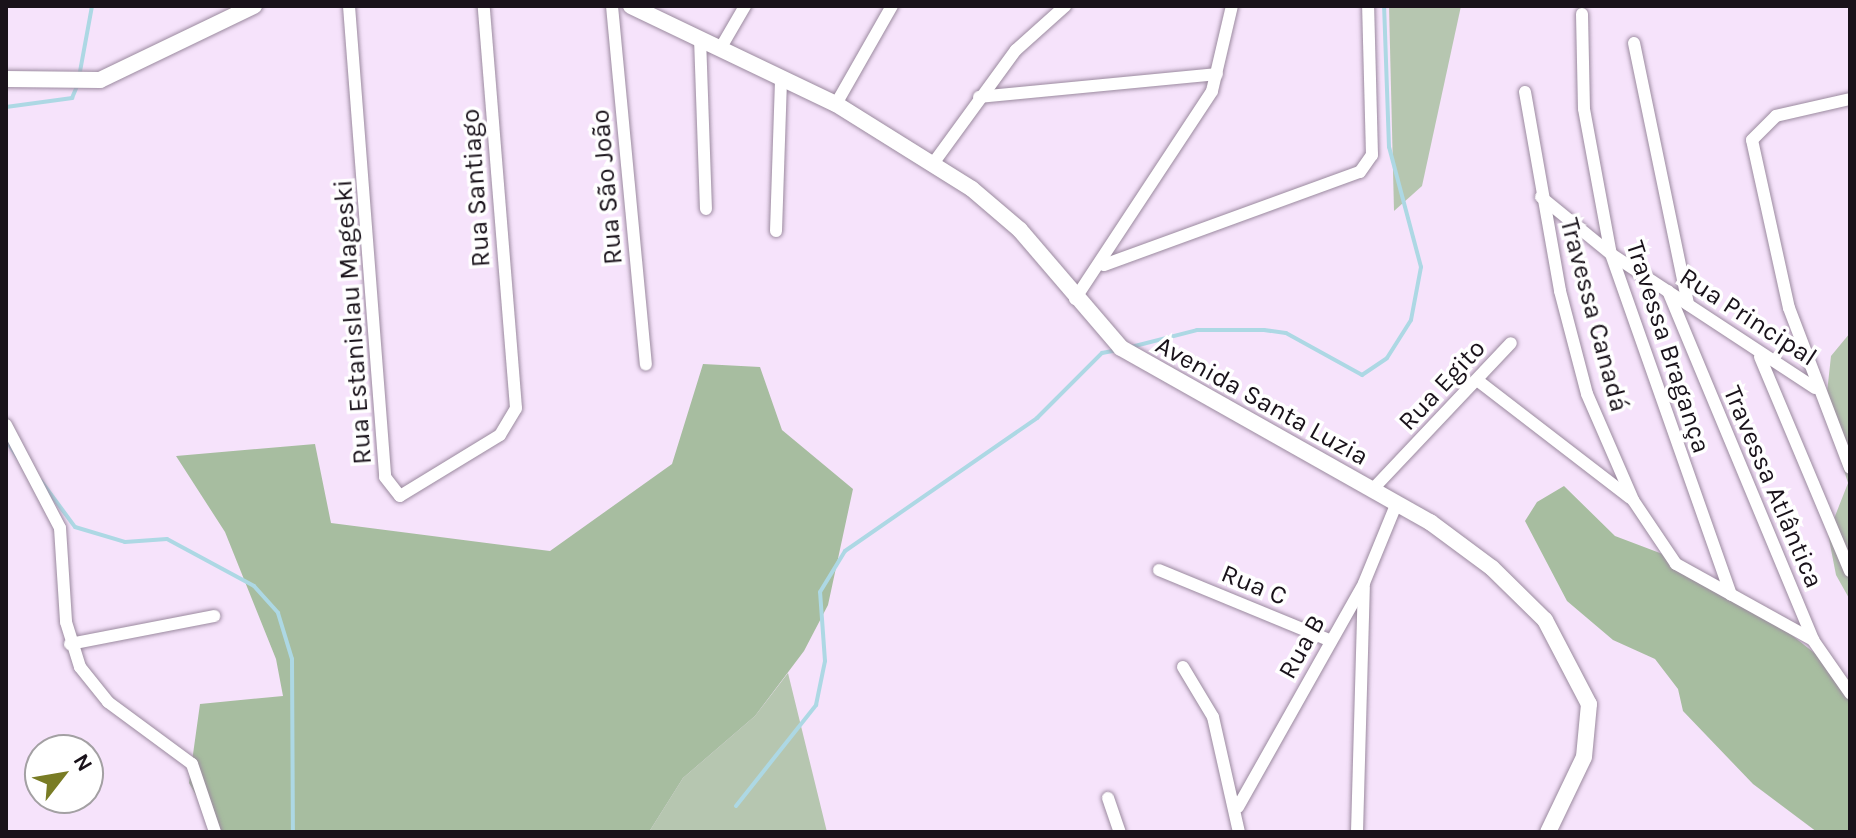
<!DOCTYPE html>
<html>
<head>
<meta charset="utf-8">
<style>
  body { margin:0 }
  #map { position:relative; width:1856px; height:838px; overflow:hidden; background:#f6e3fb; font-family:Karla,sans-serif }
  div>[style] { position:absolute }
  .green>* { inset:0; background:#b6c6b0 }
  .forest>* { inset:0; background:#a7bda0 }
  .stream>* { height:4px; margin:-2px; padding:0 2px; transform-origin:2px; border-radius:2px; background:#add8e4 }
  .roads { filter:drop-shadow(0 0 2px #9b8a9f) drop-shadow(0 0 2px #9b8a9f) }
  .minor>* { height:12px; margin:-6px; padding:0 6px; transform-origin:6px; border-radius:6px; background:#fff }
  .tertiary>* { height:16px; margin:-8px; padding:0 8px; transform-origin:8px; border-radius:8px; background:#fff }
  span { translate:-50% -50%; white-space:nowrap; text-align:center; line-height:1.15; -webkit-text-stroke:7px #fff; paint-order:stroke }
  .street-label { font-size:26px; color:#19121a }
  .frame { position:absolute; inset:0; border:8px solid #19121a; pointer-events:none }
  .north { position:absolute; left:24px; top:734px; width:80px; height:80px; box-sizing:border-box; background:#fff; border:2px solid #a3a0a3; border-radius:50%; rotate:59deg; font-size:22px; font-weight:700; line-height:32px; text-align:center; color:#19121a }
  .north::after { content:''; display:block; margin:auto; width:28px; height:36px; background:#797c25; clip-path:polygon(50% 0,100% 100%,50% 72%,0 100%) }
</style>
</head>
<body>
<div id="map">
  <div class="green">
    <div style="clip-path:polygon(1389px 6px,1461px 6px,1422px 186px,1394px 211px)"></div>
    <div style="clip-path:polygon(1850px 333px,1850px 600px,1836px 575px,1828px 534px,1848px 483px,1825px 411px,1831px 356px)"></div>
    <div style="clip-path:polygon(788px 673px,827px 832px,649px 832px,683px 778px,755px 716px)"></div>
  </div>
  <div class="forest">
    <div style="clip-path:polygon(703px 364px,760px 367px,782px 430px,853px 489px,828px 605px,804px 651px,755px 716px,683px 778px,649px 832px,217px 832px,189px 783px,200px 704px,283px 696px,276px 659px,225px 532px,176px 456px,315px 444px,331px 523px,550px 551px,672px 464px)"></div>
    <div style="clip-path:polygon(1564px 486px,1615px 536px,1681px 561px,1746px 599px,1850px 681px,1850px 832px,1817px 832px,1753px 784px,1683px 711px,1678px 689px,1655px 659px,1613px 640px,1567px 601px,1525px 521px,1537px 502px)"></div>
  </div>
  <div class="stream">
    <div style="left:79px;top:77px;width:72px;rotate:-79.6deg"></div>
    <div style="left:6px;top:107px;width:67px;rotate:-7.8deg"></div>
    <div style="left:72px;top:98px;width:13px;rotate:-67deg"></div>
    <div style="left:1131px;top:347px;width:68px;rotate:-14.4deg"></div>
    <div style="left:1197px;top:330px;width:67px"></div>
    <div style="left:1264px;top:330px;width:22px;rotate:8deg"></div>
    <div style="left:1286px;top:333px;width:87px;rotate:28.9deg"></div>
    <div style="left:1362px;top:375px;width:30px;rotate:-34deg"></div>
    <div style="left:1387px;top:358px;width:45px;rotate:-57.7deg"></div>
    <div style="left:1411px;top:320px;width:54px;rotate:-79.3deg"></div>
    <div style="left:1421px;top:267px;width:124px;rotate:-104.9deg"></div>
    <div style="left:1389px;top:147px;width:141px;rotate:-92deg"></div>
    <div style="left:6px;top:440px;width:22px;rotate:56deg"></div>
    <div style="left:41px;top:481px;width:57px;rotate:53.5deg"></div>
    <div style="left:75px;top:527px;width:52px;rotate:16.7deg"></div>
    <div style="left:125px;top:542px;width:42px;rotate:-4.1deg"></div>
    <div style="left:167px;top:539px;width:99px;rotate:28.4deg"></div>
    <div style="left:254px;top:586px;width:36px;rotate:48deg"></div>
    <div style="left:278px;top:613px;width:48px;rotate:73.1deg"></div>
    <div style="left:292px;top:659px;width:173px;rotate:89.7deg"></div>
    <div style="left:736px;top:806px;width:129px;rotate:-51.6deg"></div>
    <div style="left:816px;top:705px;width:45px;rotate:-78.4deg"></div>
    <div style="left:825px;top:661px;width:69px;rotate:-94.1deg"></div>
    <div style="left:820px;top:592px;width:48px;rotate:-58.6deg"></div>
    <div style="left:845px;top:551px;width:234px;rotate:-34.7deg"></div>
    <div style="left:1037px;top:418px;width:92px;rotate:-45deg"></div>
    <div style="left:1102px;top:353px;width:16px;rotate:-11deg"></div>
  </div>
  <div class="roads">
    <div class="minor">
      <div style="left:349px;top:6px;width:472px;rotate:85.6deg"></div>
      <div style="left:385px;top:477px;width:24px;rotate:52deg"></div>
      <div style="left:400px;top:496px;width:117px;rotate:-31.4deg"></div>
      <div style="left:500px;top:435px;width:31px;rotate:-59deg"></div>
      <div style="left:516px;top:408px;width:403px;rotate:-94.6deg"></div>
      <div style="left:612px;top:6px;width:360px;rotate:84.6deg"></div>
      <div style="left:1582px;top:14px;width:95px;rotate:88.8deg"></div>
      <div style="left:1584px;top:109px;width:147px;rotate:79.5deg"></div>
      <div style="left:1611px;top:254px;width:361px;rotate:70.6deg"></div>
      <div style="left:700px;top:38px;width:171px;rotate:88deg"></div>
      <div style="left:1634px;top:43px;width:267px;rotate:78.3deg"></div>
      <div style="left:720px;top:49px;width:50px;rotate:-59.8deg"></div>
      <div style="left:1525px;top:92px;width:202px;rotate:80deg"></div>
      <div style="left:1560px;top:291px;width:106px;rotate:75.3deg"></div>
      <div style="left:1587px;top:394px;width:116px;rotate:66.5deg"></div>
      <div style="left:1633px;top:500px;width:77px;rotate:56.1deg"></div>
      <div style="left:1676px;top:564px;width:157px;rotate:29deg"></div>
      <div style="left:979px;top:97px;width:239px;rotate:-5.5deg"></div>
      <div style="left:1850px;top:99px;width:76px;rotate:167.1deg"></div>
      <div style="left:1776px;top:116px;width:34px;rotate:135deg"></div>
      <div style="left:1752px;top:140px;width:172px;rotate:77.6deg"></div>
      <div style="left:1789px;top:308px;width:171px;rotate:69.1deg"></div>
      <div style="left:836px;top:104px;width:113px;rotate:-60.3deg"></div>
      <div style="left:932px;top:165px;width:142px;rotate:-53.9deg"></div>
      <div style="left:1016px;top:50px;width:66px;rotate:-41.9deg"></div>
      <div style="left:1541px;top:197px;width:90px;rotate:39.2deg"></div>
      <div style="left:1611px;top:254px;width:244px;rotate:33.3deg"></div>
      <div style="left:776px;top:231px;width:153px;rotate:-88.1deg"></div>
      <div style="left:1104px;top:265px;width:272px;rotate:-20deg"></div>
      <div style="left:1360px;top:172px;width:21px;rotate:-55deg"></div>
      <div style="left:1372px;top:155px;width:149px;rotate:-91.5deg"></div>
      <div style="left:1668px;top:291px;width:378px;rotate:67.4deg"></div>
      <div style="left:1813px;top:640px;width:65px;rotate:55.1deg"></div>
      <div style="left:1075px;top:299px;width:249px;rotate:-56.6deg"></div>
      <div style="left:1212px;top:91px;width:87px;rotate:-76.8deg"></div>
      <div style="left:1760px;top:357px;width:232px;rotate:67.2deg"></div>
      <div style="left:1477px;top:380px;width:193px;rotate:37.6deg"></div>
      <div style="left:6px;top:425px;width:116px;rotate:62.3deg"></div>
      <div style="left:60px;top:528px;width:94px;rotate:86.3deg"></div>
      <div style="left:66px;top:622px;width:47px;rotate:72.7deg"></div>
      <div style="left:80px;top:667px;width:45px;rotate:51.3deg"></div>
      <div style="left:108px;top:702px;width:104px;rotate:36.4deg"></div>
      <div style="left:192px;top:764px;width:72px;rotate:71.3deg"></div>
      <div style="left:1372px;top:490px;width:202px;rotate:-46.6deg"></div>
      <div style="left:1159px;top:570px;width:186px;rotate:22.4deg"></div>
      <div style="left:70px;top:644px;width:147px;rotate:-11deg"></div>
      <div style="left:1183px;top:667px;width:58px;rotate:59deg"></div>
      <div style="left:1213px;top:717px;width:118px;rotate:77.3deg"></div>
      <div style="left:1108px;top:798px;width:36px;rotate:71deg"></div>
      <div style="left:1238px;top:807px;width:257px;rotate:-60.6deg"></div>
      <div style="left:1364px;top:583px;width:84px;rotate:-67.7deg"></div>
      <div style="left:1357px;top:832px;width:245px;rotate:-88.4deg"></div>
    </div>
    <div class="tertiary">
      <div style="left:631px;top:6px;width:227px;rotate:25.6deg"></div>
      <div style="left:836px;top:104px;width:160px;rotate:32deg"></div>
      <div style="left:972px;top:189px;width:63px;rotate:40.5deg"></div>
      <div style="left:1020px;top:230px;width:155px;rotate:49.4deg"></div>
      <div style="left:1121px;top:348px;width:355px;rotate:29.4deg"></div>
      <div style="left:1430px;top:522px;width:77px;rotate:36.6deg"></div>
      <div style="left:1492px;top:568px;width:74px;rotate:44.5deg"></div>
      <div style="left:1545px;top:620px;width:95px;rotate:62.4deg"></div>
      <div style="left:1589px;top:704px;width:53px;rotate:95.4deg"></div>
      <div style="left:1584px;top:757px;width:83px;rotate:115.6deg"></div>
      <div style="left:6px;top:79px;width:94px;rotate:0.6deg"></div>
      <div style="left:100px;top:80px;width:171px;rotate:-25.7deg"></div>
    </div>
  </div>
  <div class="street-label">
    <span style="left:607px;top:187px;rotate:-95deg">Rua São João</span>
    <span style="left:476px;top:188px;rotate:-94deg">Rua Santiago</span>
    <span style="left:1594px;top:315px;rotate:75deg">Travessa Canadá</span>
    <span style="left:1748px;top:317px;rotate:33deg">Rua Principal</span>
    <span style="left:353px;top:322px;rotate:-94deg">Rua Estanislau Mageski</span>
    <span style="left:1668px;top:347px;rotate:72deg">Travessa Bragança</span>
    <span style="left:1442px;top:385px;rotate:-47deg">Rua Egito</span>
    <span style="left:1262px;top:401px;rotate:29deg">Avenida Santa Luzia</span>
    <span style="left:1773px;top:487px;rotate:67deg">Travessa Atlântica</span>
    <span style="left:1254px;top:585px;rotate:22deg">Rua C</span>
    <span style="left:1302px;top:647px;rotate:-61deg">Rua B</span>
  </div>
  <div class="frame"></div>
  <div class="north">N</div>
</div>
</body>
</html>
